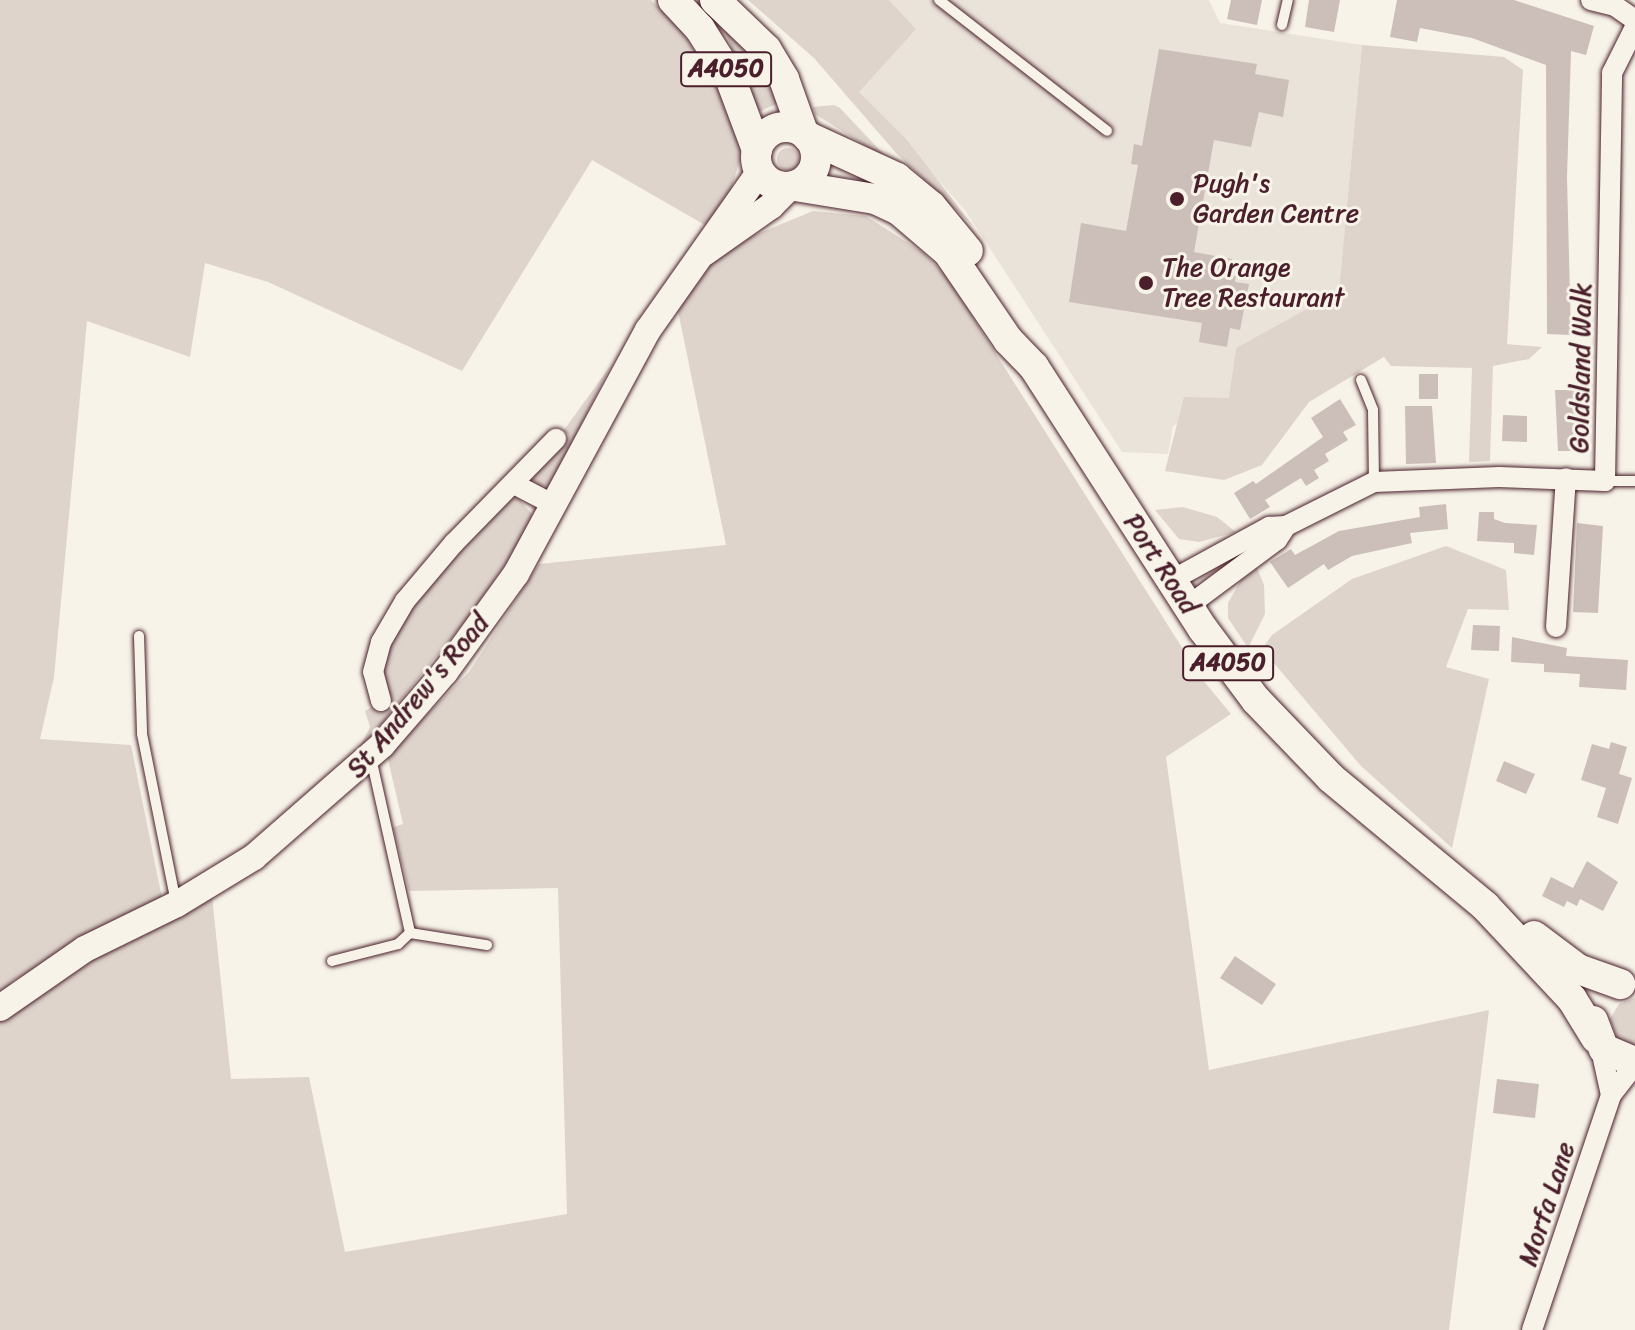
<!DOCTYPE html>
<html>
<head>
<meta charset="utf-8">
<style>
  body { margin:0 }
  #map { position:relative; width:1635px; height:1330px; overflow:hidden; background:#f7f3e8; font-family:Sriracha,sans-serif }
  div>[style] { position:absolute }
  .built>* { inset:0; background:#eae3da }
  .green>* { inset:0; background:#ded4cc }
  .round { border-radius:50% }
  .building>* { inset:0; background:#ccbfb9 }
  .roads { filter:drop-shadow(0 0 2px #4a1f2b) drop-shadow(0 0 2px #4a1f2b) }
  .lane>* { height:10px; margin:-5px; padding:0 5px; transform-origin:5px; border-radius:5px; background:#f7f3e8 }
  .street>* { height:20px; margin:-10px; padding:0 10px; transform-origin:10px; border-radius:10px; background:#f7f3e8 }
  .secondary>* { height:26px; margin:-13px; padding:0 13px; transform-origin:13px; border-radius:13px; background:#f7f3e8 }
  .primary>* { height:30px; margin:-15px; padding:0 15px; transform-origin:15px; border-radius:15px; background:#f7f3e8 }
  .primary>.ring { margin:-15px; padding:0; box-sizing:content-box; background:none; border:30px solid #f7f3e8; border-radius:50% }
  .dots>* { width:22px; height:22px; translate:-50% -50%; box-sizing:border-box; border:4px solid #f7f3e8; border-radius:50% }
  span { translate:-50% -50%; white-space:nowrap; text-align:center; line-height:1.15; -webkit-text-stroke:6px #f7f3e8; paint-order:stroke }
  .shield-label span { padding:2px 6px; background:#f7f3e8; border:2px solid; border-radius:6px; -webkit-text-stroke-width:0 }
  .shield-label { font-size:24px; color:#4a1f2b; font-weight:700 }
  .poi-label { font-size:26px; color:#4a1f2b }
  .left { translate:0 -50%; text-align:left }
  .street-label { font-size:26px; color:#4a1f2b }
</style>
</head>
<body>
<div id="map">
  <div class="built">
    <div style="clip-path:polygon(889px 0,1209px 0,1220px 23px,1362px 45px,1339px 291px,1236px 348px,1230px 398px,1173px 426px,1168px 454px,1122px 452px,965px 210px,858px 91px,916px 29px)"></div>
  </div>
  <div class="green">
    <div style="clip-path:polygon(0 0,651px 0,681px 30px,726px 100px,739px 135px,740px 160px,728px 199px,705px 225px,592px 160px,462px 371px,268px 282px,205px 263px,190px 357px,87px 321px,54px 677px,40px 739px,131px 745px,162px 898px,14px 980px,0 994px)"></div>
    <div style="clip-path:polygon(748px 0,889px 0,916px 29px,859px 92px,907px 140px,973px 226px,896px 153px,814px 58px)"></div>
    <div style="clip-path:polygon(722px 24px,754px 51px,779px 103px,758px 112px)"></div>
    <div style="clip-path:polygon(1362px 45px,1504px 57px,1523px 70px,1507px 344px,1542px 347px,1529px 359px,1493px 366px,1490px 461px,1469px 462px,1472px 368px,1391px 366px,1384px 357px,1309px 402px,1262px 465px,1224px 480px,1165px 471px,1184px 397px,1229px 398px,1236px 348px,1339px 291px)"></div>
    <div style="clip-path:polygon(834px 105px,840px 108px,891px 162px,815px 114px,813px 107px)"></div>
    <div class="round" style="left:777px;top:148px;width:22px;height:22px"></div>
    <div style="clip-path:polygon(813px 211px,866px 216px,922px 252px,946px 275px,1202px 679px,1231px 714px,1166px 757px,1209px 1070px,1489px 1010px,1449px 1330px,0 1330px,0 1019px,82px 963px,212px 896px,231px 1079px,309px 1077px,345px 1252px,567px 1214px,558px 888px,409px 891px,393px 827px,403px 824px,387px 755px,469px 672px,539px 564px,726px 545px,677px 306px,701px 267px,745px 239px)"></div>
    <div style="clip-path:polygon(611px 365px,551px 485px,538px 486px,533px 479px,536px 469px,569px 436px,564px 430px)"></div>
    <div style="clip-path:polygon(518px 498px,533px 515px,517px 547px,470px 615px,355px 756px,370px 727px,365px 711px,372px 707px,381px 713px,388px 705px,381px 661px,418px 596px,511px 499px)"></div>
    <div style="clip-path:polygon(1183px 507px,1217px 517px,1236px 532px,1199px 542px,1179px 539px,1155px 510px)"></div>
    <div style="clip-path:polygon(1446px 546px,1506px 570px,1509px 610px,1468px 609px,1446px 667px,1489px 679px,1452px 848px,1361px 766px,1262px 649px,1272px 635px,1352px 579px)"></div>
    <div style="clip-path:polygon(1257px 568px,1264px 585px,1265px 614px,1248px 648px,1228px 618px,1228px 603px,1241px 580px)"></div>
    <div style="clip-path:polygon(1635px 998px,1635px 1049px,1619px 1043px,1610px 1019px,1619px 1004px)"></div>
  </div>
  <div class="building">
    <div style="clip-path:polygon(1231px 0,1262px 0,1257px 25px,1227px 19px)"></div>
    <div style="clip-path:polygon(1309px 0,1340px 0,1334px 32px,1305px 27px)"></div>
    <div style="clip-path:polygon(1397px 0,1514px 0,1594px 26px,1586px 55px,1571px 51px,1567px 177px,1571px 335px,1547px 334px,1546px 65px,1472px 38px,1420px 28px,1417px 42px,1390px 37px)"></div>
    <div style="clip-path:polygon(1159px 49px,1257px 64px,1255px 74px,1289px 80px,1283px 117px,1259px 112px,1251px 147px,1214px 140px,1194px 252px,1232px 259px,1229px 275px,1236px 276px,1235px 282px,1249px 284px,1240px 330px,1230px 328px,1227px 347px,1199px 342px,1202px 323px,1069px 302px,1081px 223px,1126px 231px,1138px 165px,1131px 164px,1134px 144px,1142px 146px)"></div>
    <div style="clip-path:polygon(1419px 374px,1438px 374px,1438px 399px,1419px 399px)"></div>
    <div style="clip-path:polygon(1555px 390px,1579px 390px,1582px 451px,1558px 451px)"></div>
    <div style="clip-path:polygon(1340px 399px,1356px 425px,1343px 432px,1348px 440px,1325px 454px,1329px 461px,1314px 470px,1319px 478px,1306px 486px,1301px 478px,1265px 500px,1270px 507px,1250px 519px,1234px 493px,1253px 481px,1256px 484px,1323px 437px,1311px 418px)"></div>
    <div style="clip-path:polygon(1405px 406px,1432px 406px,1436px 463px,1406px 464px)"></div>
    <div style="clip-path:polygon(1503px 415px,1527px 416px,1527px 442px,1502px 441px)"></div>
    <div style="clip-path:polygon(1446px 504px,1448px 529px,1410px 533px,1412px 543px,1352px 556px,1328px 570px,1324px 564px,1288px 588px,1270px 562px,1291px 549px,1295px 555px,1339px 531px,1420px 517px,1419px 507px)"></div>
    <div style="clip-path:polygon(1479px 512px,1494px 512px,1494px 519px,1505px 523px,1537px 525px,1534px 555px,1514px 553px,1514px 543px,1477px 541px)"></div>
    <div style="clip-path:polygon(1577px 523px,1603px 526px,1598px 613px,1573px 612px)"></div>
    <div style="clip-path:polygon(1473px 625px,1500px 626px,1499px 651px,1471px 650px)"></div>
    <div style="clip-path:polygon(1512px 637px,1567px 648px,1566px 656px,1628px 660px,1626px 690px,1579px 687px,1580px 674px,1544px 672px,1544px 664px,1511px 662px)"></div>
    <div style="clip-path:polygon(1611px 742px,1627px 747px,1619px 774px,1632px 778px,1618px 824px,1597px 817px,1606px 788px,1581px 780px,1592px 744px,1609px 749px)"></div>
    <div style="clip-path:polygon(1504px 761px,1535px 774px,1526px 794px,1496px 781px)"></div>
    <div style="clip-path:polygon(1587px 861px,1618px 882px,1603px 911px,1580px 899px,1577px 906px,1567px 901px,1564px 907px,1542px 896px,1551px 877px,1573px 888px)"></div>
    <div style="clip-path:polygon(1235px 956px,1276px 984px,1262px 1005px,1220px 978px)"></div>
    <div style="clip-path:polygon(1497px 1079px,1539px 1084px,1535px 1118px,1493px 1113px)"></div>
  </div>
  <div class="roads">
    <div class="lane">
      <div style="left:939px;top:0;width:213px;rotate:37.9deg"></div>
      <div style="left:1282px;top:25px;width:26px;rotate:-77deg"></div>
      <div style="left:1361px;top:380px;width:32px;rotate:68deg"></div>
      <div style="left:1373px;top:410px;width:72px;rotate:89.2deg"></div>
      <div style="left:1605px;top:481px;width:30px"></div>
      <div style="left:139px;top:636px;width:98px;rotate:88.2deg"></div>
      <div style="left:142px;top:734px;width:171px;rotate:78.6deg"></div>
      <div style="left:371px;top:758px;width:179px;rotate:77.4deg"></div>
      <div style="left:410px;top:933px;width:78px;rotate:8.9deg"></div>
      <div style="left:332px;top:961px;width:68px;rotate:-14.4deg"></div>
      <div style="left:398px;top:944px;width:16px;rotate:-43deg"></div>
    </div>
    <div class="street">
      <div style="left:1591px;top:0;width:25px;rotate:14deg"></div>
      <div style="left:1615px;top:6px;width:24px;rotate:35deg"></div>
      <div style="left:514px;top:484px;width:47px;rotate:27.6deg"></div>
      <div style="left:1172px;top:580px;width:111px;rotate:-28.7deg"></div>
      <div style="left:1269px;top:527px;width:17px;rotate:-3deg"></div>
      <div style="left:1188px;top:606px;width:111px;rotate:-36.6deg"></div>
      <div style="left:1277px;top:540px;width:17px;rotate:-57deg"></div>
      <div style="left:1286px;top:526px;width:98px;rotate:-26.6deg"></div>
      <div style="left:1374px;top:482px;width:125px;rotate:-2.3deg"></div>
      <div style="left:1499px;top:477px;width:106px;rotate:2.2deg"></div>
      <div style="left:1605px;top:481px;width:408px;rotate:-89deg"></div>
      <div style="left:1612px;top:73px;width:51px;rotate:-63.4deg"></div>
      <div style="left:1556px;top:627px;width:149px;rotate:-86.2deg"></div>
      <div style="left:381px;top:701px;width:30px;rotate:-105deg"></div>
      <div style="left:373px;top:672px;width:31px;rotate:-75deg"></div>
      <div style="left:381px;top:642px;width:48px;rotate:-59.7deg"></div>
      <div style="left:405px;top:601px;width:76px;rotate:-49.8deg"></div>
      <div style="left:454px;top:543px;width:146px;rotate:-45.6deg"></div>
      <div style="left:1600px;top:1045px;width:51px;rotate:77.6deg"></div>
      <div style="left:1532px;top:1330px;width:248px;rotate:-71.4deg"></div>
      <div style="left:1611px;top:1095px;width:39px;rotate:-52deg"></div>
    </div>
    <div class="secondary">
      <div style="left:704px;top:253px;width:82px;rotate:-35deg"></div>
      <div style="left:771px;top:206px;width:27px;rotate:-45deg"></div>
      <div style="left:0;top:1008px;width:103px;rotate:-34.8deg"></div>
      <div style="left:85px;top:949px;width:102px;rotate:-26.1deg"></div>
      <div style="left:177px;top:904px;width:90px;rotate:-31.4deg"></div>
      <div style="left:254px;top:857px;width:170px;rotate:-41.2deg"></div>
      <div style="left:382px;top:745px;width:96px;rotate:-49.2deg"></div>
      <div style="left:445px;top:672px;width:121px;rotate:-54.1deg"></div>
      <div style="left:516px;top:574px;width:277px;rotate:-61.6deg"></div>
      <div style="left:648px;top:330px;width:194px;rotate:-54.8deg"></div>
    </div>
    <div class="primary">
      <div style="left:673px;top:0;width:40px;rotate:47deg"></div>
      <div style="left:700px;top:29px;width:54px;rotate:57.8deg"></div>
      <div style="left:729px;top:75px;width:80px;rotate:69.5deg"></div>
      <div style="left:715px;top:0;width:71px;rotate:43.9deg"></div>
      <div style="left:766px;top:49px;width:35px;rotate:59deg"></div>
      <div style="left:784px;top:79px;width:56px;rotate:70.3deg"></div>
      <div class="ring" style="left:756px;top:127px;width:30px;height:30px"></div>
      <div style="left:808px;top:137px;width:98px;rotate:24.7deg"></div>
      <div style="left:897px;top:178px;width:44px;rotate:39.5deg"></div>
      <div style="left:931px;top:206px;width:58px;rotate:50.6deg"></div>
      <div style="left:795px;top:186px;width:81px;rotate:9.2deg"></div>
      <div style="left:875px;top:199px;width:26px;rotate:25deg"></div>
      <div style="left:899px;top:210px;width:65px;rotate:40.6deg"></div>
      <div style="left:948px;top:252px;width:107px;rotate:55.7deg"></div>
      <div style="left:1008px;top:340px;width:37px;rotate:46deg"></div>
      <div style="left:1034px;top:367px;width:312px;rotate:57.2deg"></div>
      <div style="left:1203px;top:629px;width:89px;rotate:53.3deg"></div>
      <div style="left:1256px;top:700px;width:108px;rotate:46.1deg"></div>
      <div style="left:1331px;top:778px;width:200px;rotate:39.7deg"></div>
      <div style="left:1485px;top:906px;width:127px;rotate:46.9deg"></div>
      <div style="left:1572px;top:999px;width:46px;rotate:58.4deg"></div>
      <div style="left:1534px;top:936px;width:55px;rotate:36.9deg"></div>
      <div style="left:1578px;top:969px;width:45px;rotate:19.7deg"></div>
      <div style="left:1593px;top:1021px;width:30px;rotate:69deg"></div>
      <div style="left:1604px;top:1049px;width:34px;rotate:23deg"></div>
    </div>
  </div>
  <div class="dots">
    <div style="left:1177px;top:199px;background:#4a1f2b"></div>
    <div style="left:1146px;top:283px;background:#4a1f2b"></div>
  </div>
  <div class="shield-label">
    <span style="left:726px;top:69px">A4050</span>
    <span style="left:1228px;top:663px">A4050</span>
  </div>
  <div class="poi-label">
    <span class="left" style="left:1193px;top:199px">Pugh's<br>Garden Centre</span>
    <span class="left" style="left:1162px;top:283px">The Orange<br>Tree Restaurant</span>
  </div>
  <div class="street-label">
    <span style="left:1581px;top:368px;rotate:-89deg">Goldsland Walk</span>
    <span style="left:1161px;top:564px;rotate:57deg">Port Road</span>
    <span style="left:418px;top:696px;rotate:-50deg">St Andrew's Road</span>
    <span style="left:1547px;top:1204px;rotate:-72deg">Morfa Lane</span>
  </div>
</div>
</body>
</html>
